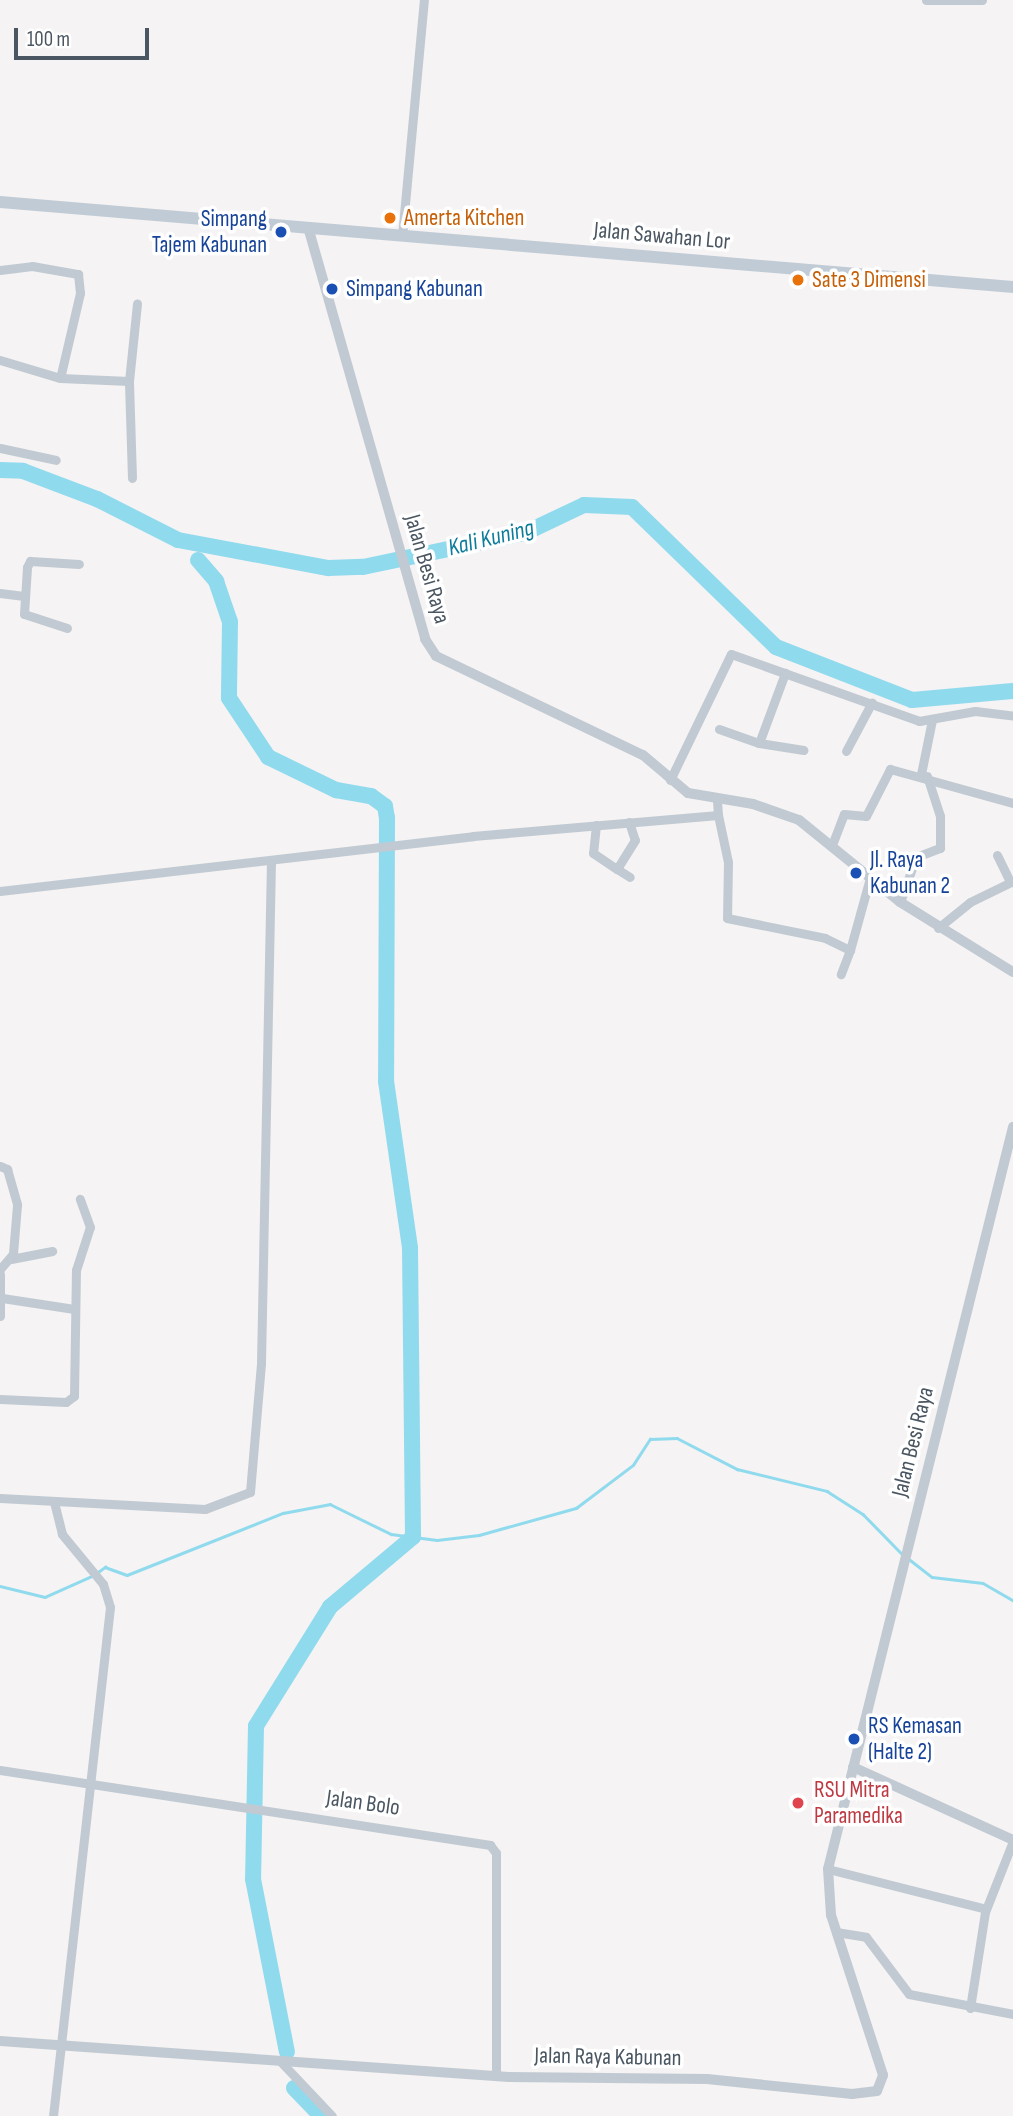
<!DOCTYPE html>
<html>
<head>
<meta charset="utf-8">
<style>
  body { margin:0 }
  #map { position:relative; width:1013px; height:2116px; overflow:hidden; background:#f5f3f3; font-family:"Sofia Sans Condensed",sans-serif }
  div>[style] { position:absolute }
  .stream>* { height:2.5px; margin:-1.25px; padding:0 1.25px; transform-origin:1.25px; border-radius:1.25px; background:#90daee }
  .river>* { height:16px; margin:-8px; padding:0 8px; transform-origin:8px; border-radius:8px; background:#90daee }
  .minor>* { height:9px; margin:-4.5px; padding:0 4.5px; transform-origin:4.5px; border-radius:4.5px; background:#c1cad2 }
  .tertiary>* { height:10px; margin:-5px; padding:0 5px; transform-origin:5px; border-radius:5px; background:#c1cad2 }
  .secondary>* { height:12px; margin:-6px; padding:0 6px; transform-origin:6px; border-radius:6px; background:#c1cbd6 }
  .dots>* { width:19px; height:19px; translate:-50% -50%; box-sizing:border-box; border:4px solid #fff; border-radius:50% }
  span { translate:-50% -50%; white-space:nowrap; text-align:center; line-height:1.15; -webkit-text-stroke:7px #fff; paint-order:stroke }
  .food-label { font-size:23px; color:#c56008 }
  .left { translate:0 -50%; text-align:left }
  .transit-label { font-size:23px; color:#164399 }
  .right { translate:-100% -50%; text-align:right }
  .street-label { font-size:23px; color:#4a5661 }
  .health-label { font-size:23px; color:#be3a42 }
  .water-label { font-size:24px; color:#0c7c9b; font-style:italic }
  .scale { position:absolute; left:14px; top:28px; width:135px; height:32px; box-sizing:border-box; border:4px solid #4a5661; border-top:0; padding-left:9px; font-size:21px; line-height:24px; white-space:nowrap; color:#4a5661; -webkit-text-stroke:5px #fff; paint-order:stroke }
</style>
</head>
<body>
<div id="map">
  <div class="stream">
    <div style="left:909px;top:1559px;width:29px;rotate:38deg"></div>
    <div style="left:932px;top:1577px;width:51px;rotate:6.7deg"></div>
    <div style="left:983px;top:1583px;width:34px;rotate:30deg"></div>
    <div style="left:98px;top:1572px;width:9px;rotate:-36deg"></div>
    <div style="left:105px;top:1567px;width:23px;rotate:20deg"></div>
    <div style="left:127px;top:1575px;width:168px;rotate:-21.7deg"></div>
    <div style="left:283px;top:1513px;width:48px;rotate:-10.8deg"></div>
    <div style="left:330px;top:1504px;width:68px;rotate:26.2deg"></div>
    <div style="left:391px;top:1534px;width:46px;rotate:7.4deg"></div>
    <div style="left:437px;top:1540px;width:42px;rotate:-6.8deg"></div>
    <div style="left:479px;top:1535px;width:101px;rotate:-15.6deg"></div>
    <div style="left:576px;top:1508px;width:71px;rotate:-37deg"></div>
    <div style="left:633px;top:1465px;width:31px;rotate:-57deg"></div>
    <div style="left:650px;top:1439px;width:27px;rotate:-2deg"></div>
    <div style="left:677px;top:1438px;width:68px;rotate:27.3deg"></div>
    <div style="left:737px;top:1469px;width:93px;rotate:13.7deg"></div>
    <div style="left:827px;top:1491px;width:43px;rotate:32.6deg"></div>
    <div style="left:863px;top:1514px;width:57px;rotate:45.7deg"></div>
    <div style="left:0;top:1586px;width:46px;rotate:13.7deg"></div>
    <div style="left:45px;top:1597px;width:51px;rotate:-24.1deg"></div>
  </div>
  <div class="river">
    <div style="left:0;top:470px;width:23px;rotate:2deg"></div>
    <div style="left:23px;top:471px;width:79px;rotate:20.7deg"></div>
    <div style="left:97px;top:499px;width:91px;rotate:26.8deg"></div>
    <div style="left:178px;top:540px;width:153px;rotate:10.6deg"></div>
    <div style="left:328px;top:568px;width:35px;rotate:-2deg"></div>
    <div style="left:363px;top:567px;width:166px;rotate:-11.9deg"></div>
    <div style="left:525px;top:533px;width:65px;rotate:-25.4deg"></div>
    <div style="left:584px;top:505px;width:48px;rotate:2.4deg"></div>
    <div style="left:632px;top:507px;width:201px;rotate:44.2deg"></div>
    <div style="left:776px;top:647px;width:146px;rotate:21.3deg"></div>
    <div style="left:912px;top:700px;width:101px;rotate:-5.1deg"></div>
    <div style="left:198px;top:560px;width:28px;rotate:49deg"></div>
    <div style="left:216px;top:581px;width:43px;rotate:71.1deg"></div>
    <div style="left:230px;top:622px;width:76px;rotate:90.8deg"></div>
    <div style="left:229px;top:698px;width:71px;rotate:56.5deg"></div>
    <div style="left:268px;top:757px;width:76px;rotate:25.9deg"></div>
    <div style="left:336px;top:790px;width:36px;rotate:10deg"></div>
    <div style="left:371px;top:796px;width:17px;rotate:36deg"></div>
    <div style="left:385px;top:806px;width:12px;rotate:81deg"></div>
    <div style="left:387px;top:818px;width:263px;rotate:90.2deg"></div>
    <div style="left:386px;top:1081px;width:169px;rotate:81.8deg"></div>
    <div style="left:410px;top:1248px;width:289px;rotate:89.4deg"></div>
    <div style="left:413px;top:1537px;width:109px;rotate:139.9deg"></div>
    <div style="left:330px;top:1607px;width:140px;rotate:121.9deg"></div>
    <div style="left:256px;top:1726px;width:153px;rotate:91.1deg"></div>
    <div style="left:253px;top:1879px;width:176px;rotate:78.9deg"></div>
    <div style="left:294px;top:2088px;width:39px;rotate:46deg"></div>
  </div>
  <div class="minor">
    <div style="left:926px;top:0;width:56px"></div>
    <div style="left:402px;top:236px;width:237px;rotate:-84.7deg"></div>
    <div style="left:0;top:270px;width:32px;rotate:-7deg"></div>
    <div style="left:32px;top:266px;width:47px;rotate:9.9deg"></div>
    <div style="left:78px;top:274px;width:19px;rotate:84deg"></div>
    <div style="left:80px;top:293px;width:87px;rotate:103.2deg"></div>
    <div style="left:0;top:360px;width:63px;rotate:16.7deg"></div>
    <div style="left:60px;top:378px;width:69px;rotate:2.5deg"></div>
    <div style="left:0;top:448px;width:57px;rotate:12.1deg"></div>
    <div style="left:132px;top:478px;width:97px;rotate:-91.8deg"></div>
    <div style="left:129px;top:381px;width:78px;rotate:-84.1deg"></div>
    <div style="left:0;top:593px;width:24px;rotate:7deg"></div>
    <div style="left:67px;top:628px;width:45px;rotate:-162deg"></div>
    <div style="left:24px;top:614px;width:47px;rotate:-86.3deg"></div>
    <div style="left:27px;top:567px;width:7px;rotate:-63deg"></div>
    <div style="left:30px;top:561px;width:49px;rotate:3.5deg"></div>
    <div style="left:719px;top:729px;width:42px;rotate:19.3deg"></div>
    <div style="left:759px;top:743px;width:75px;rotate:-69.6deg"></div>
    <div style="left:759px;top:743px;width:45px;rotate:9deg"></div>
    <div style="left:846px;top:751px;width:55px;rotate:-62deg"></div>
    <div style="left:921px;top:774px;width:55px;rotate:-78.5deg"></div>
    <div style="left:670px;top:780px;width:140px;rotate:-64.2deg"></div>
    <div style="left:731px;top:654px;width:200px;rotate:19.6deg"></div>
    <div style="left:919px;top:721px;width:57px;rotate:-10.1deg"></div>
    <div style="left:975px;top:711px;width:38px;rotate:7deg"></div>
    <div style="left:718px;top:815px;width:48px;rotate:78deg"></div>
    <div style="left:728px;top:862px;width:56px;rotate:91deg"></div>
    <div style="left:727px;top:918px;width:100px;rotate:11.5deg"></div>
    <div style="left:825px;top:938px;width:28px;rotate:26deg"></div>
    <div style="left:850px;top:950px;width:26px;rotate:111deg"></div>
    <div style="left:629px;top:822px;width:19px;rotate:72deg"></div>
    <div style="left:635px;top:840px;width:34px;rotate:122deg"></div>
    <div style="left:617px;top:869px;width:15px;rotate:32deg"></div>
    <div style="left:596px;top:825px;width:28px;rotate:96deg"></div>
    <div style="left:593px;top:853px;width:29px;rotate:34deg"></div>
    <div style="left:832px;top:845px;width:33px;rotate:-69deg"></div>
    <div style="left:844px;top:814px;width:22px;rotate:5deg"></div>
    <div style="left:866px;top:816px;width:53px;rotate:-62.9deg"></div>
    <div style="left:890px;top:769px;width:128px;rotate:15.5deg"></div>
    <div style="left:997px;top:855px;width:30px;rotate:64deg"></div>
    <div style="left:0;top:891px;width:476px;rotate:-6.6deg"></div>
    <div style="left:473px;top:836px;width:246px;rotate:-4.9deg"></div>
    <div style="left:718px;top:815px;width:16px;rotate:-94deg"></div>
    <div style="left:900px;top:902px;width:48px;rotate:-70.4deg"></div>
    <div style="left:916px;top:857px;width:26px;rotate:-21deg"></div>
    <div style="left:940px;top:848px;width:32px;rotate:-90deg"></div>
    <div style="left:940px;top:816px;width:42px;rotate:-108deg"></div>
    <div style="left:938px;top:928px;width:41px;rotate:-39.1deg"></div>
    <div style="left:970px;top:902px;width:48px;rotate:-26deg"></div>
    <div style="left:850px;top:950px;width:75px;rotate:-74.5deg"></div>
    <div style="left:0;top:1166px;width:8px;rotate:23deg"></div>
    <div style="left:7px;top:1169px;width:37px;rotate:74deg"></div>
    <div style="left:17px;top:1205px;width:49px;rotate:94.7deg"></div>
    <div style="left:13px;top:1254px;width:20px;rotate:131deg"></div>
    <div style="left:11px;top:1259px;width:42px;rotate:-11deg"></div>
    <div style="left:0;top:1274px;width:42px;rotate:90deg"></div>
    <div style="left:2px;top:1298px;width:73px;rotate:8.7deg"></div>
    <div style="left:0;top:1399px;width:66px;rotate:2.6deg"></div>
    <div style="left:66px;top:1402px;width:10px;rotate:-37deg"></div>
    <div style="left:74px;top:1396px;width:126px;rotate:-89.1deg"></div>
    <div style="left:76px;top:1270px;width:45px;rotate:-72deg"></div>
    <div style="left:90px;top:1227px;width:30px;rotate:-110deg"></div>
    <div style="left:0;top:1498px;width:205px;rotate:3.1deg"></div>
    <div style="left:205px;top:1509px;width:48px;rotate:-20.7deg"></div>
    <div style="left:250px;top:1492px;width:129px;rotate:-85.1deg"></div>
    <div style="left:261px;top:1363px;width:501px;rotate:-88.86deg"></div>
    <div style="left:0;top:1770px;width:496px;rotate:8.7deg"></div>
    <div style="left:490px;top:1845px;width:10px;rotate:53deg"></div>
    <div style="left:496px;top:1853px;width:223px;rotate:90deg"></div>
    <div style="left:828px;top:1869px;width:163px;rotate:14.2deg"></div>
    <div style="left:836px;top:1932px;width:30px;rotate:9deg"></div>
    <div style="left:866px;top:1937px;width:71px;rotate:53deg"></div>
    <div style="left:909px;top:1994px;width:106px;rotate:10.9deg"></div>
    <div style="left:970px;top:2008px;width:97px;rotate:-81.1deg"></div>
    <div style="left:985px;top:1912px;width:76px;rotate:-68.5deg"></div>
    <div style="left:281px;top:2062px;width:74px;rotate:46.6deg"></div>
    <div style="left:53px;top:2116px;width:512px;rotate:-83.61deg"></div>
    <div style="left:110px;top:1607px;width:24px;rotate:-107deg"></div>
    <div style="left:103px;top:1584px;width:65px;rotate:-129.4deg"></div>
    <div style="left:62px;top:1534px;width:33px;rotate:-104deg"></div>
  </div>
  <div class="tertiary">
    <div style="left:308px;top:227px;width:428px;rotate:74.1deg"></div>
    <div style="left:425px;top:639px;width:20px;rotate:57deg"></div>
    <div style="left:436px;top:656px;width:229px;rotate:25.6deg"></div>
    <div style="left:643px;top:755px;width:59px;rotate:40.2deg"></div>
    <div style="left:688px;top:793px;width:66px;rotate:9.6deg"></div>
    <div style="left:753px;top:804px;width:49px;rotate:19.2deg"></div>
    <div style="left:799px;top:820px;width:130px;rotate:39.1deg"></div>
    <div style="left:900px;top:902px;width:133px;rotate:31.8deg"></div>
    <div style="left:853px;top:1767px;width:176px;rotate:24.5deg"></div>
    <div style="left:0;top:2041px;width:510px;rotate:4.05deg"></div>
    <div style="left:509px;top:2077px;width:198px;rotate:0.6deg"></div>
    <div style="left:707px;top:2079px;width:146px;rotate:5.9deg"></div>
    <div style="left:852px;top:2094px;width:25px;rotate:-7deg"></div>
    <div style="left:877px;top:2091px;width:17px;rotate:-69deg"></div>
    <div style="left:883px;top:2075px;width:168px;rotate:-108deg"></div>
    <div style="left:831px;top:1915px;width:46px;rotate:-93.7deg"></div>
    <div style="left:828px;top:1869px;width:765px;rotate:-76deg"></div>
  </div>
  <div class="secondary">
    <div style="left:0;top:202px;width:1017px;rotate:4.8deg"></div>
  </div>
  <div class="dots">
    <div style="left:390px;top:218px;background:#e8710a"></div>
    <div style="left:281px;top:232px;background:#1a4fb4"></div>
    <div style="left:798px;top:280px;background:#e8710a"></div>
    <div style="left:332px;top:289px;background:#1a4fb4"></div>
    <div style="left:856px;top:873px;background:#1a4fb4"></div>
    <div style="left:854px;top:1739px;background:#1a4fb4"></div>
    <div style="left:798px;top:1803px;background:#e0444e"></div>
  </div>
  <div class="food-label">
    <span class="left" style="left:404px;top:218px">Amerta Kitchen</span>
    <span class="left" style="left:812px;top:280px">Sate 3 Dimensi</span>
  </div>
  <div class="transit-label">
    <span class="right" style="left:267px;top:232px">Simpang<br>Tajem Kabunan</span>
    <span class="left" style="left:346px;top:289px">Simpang Kabunan</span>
    <span class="left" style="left:870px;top:873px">Jl. Raya<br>Kabunan 2</span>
    <span class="left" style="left:868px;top:1739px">RS Kemasan<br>(Halte 2)</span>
  </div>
  <div class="street-label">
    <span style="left:662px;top:236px;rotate:5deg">Jalan Sawahan Lor</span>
    <span style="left:427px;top:569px;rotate:74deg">Jalan Besi Raya</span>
    <span style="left:913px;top:1442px;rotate:-76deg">Jalan Besi Raya</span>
    <span style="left:363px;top:1803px;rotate:8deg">Jalan Bolo</span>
    <span style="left:608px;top:2057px;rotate:1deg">Jalan Raya Kabunan</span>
  </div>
  <div class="health-label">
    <span class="left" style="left:814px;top:1803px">RSU Mitra<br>Paramedika</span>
  </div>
  <div class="water-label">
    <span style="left:491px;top:538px;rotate:-14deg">Kali Kuning</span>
  </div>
  <div class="scale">100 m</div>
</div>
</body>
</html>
